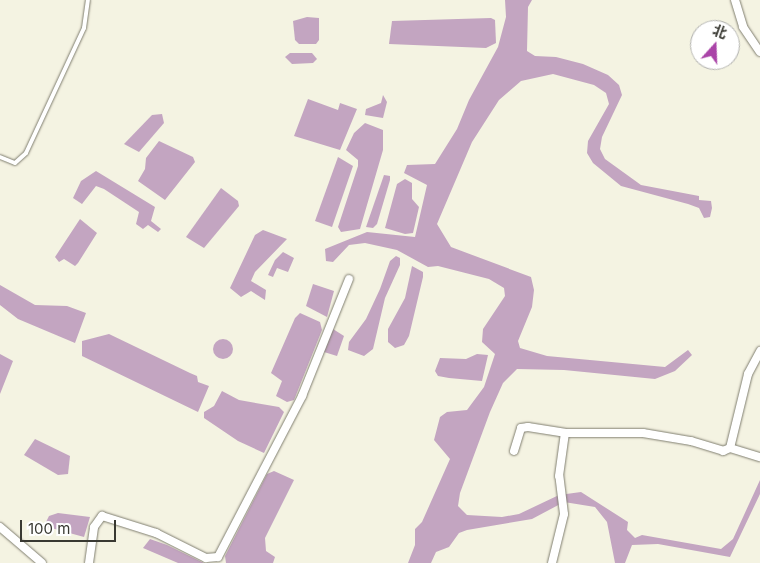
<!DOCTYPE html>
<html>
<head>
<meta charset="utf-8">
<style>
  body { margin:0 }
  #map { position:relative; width:760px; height:563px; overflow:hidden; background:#f4f3e2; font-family:Inter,"Noto Sans SC",sans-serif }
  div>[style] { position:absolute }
  .water>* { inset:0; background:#c3a5c1 }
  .round { border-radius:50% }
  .roads { filter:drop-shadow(0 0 1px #807f70) drop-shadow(0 0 1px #807f70) }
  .service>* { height:4px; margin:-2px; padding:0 2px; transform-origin:2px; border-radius:2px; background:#fff }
  .minor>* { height:8px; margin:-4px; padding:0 4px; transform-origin:4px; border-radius:4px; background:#fff }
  span { translate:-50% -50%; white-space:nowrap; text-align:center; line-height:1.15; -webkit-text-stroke:4px #fff; paint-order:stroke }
  .north { position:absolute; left:690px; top:20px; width:50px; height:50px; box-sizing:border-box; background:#fff; border:1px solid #b0b0ad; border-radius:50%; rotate:20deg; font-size:14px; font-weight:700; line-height:20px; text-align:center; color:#393932 }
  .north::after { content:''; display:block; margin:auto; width:18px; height:22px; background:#aa44a8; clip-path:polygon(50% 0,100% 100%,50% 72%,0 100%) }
  .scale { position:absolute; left:20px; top:520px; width:96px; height:22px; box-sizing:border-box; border:2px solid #393932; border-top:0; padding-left:6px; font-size:15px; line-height:18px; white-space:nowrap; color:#393932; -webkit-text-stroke:4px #fff; paint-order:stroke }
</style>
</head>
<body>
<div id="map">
  <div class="water">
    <div style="clip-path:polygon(505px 0,532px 0,528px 7px,527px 51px,535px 56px,556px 57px,583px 64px,608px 75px,619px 85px,622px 95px,602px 137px,600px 149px,605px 159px,641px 185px,699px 196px,699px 200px,711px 201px,712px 208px,710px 217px,704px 218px,699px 208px,688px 204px,621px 186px,593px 163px,587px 153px,588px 141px,609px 104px,606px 93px,594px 85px,553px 74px,521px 81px,499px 100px,472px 142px,437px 224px,451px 247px,531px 277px,534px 290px,532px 307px,518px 341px,520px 348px,547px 356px,665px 367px,688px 350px,692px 355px,675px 371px,655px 379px,564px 370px,517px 369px,503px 383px,490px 412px,460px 493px,458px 506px,467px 515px,502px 517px,519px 514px,559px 495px,581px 492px,628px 522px,627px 530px,635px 538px,642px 535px,721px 549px,733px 539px,760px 480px,760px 494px,730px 557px,658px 544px,632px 545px,625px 563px,615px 563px,607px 522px,595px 507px,564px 502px,532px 519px,467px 530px,459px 533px,449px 547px,436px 552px,431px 563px,408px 563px,415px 545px,415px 529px,422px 522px,450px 459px,434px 440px,440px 417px,447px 412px,467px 410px,484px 387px,495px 354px,482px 342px,483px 329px,505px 296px,504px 288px,489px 279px,438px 266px,428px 267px,397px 250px,365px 243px,349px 245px,333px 262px,326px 261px,325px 249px,367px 232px,415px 237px,427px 185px,404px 173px,407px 165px,435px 164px,457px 129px,469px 100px,498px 47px,506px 17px)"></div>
    <div style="clip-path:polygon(307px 17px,319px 18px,319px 40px,316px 44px,299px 44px,295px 40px,293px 21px)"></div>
    <div style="clip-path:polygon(491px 18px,495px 20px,496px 43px,486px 48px,389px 44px,392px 21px)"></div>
    <div style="clip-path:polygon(290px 53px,312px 53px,317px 59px,313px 63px,292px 64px,285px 57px)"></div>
    <div style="clip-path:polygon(383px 95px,387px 102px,383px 118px,365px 115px,366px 109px,381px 103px)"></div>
    <div style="clip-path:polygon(308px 99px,338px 110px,340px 103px,357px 109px,340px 150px,294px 136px)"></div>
    <div style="clip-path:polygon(162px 114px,164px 123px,139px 152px,124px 144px,152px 115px)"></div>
    <div style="clip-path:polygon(365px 123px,383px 130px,383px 150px,360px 229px,341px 232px,338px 227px,358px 166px,358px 160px,346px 150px,354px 133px)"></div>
    <div style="clip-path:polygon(159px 141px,193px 157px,195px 162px,165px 200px,138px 181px,145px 169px,146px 158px)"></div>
    <div style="clip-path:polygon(338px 157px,353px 166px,332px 227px,315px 221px)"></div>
    <div style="clip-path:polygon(96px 171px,155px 207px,151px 221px,161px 229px,158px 232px,148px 225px,143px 229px,136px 224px,139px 212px,104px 189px,96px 186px,82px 204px,73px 198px,81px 181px)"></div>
    <div style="clip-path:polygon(384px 175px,390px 176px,390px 180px,377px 224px,373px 228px,366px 227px)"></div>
    <div style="clip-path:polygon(405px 179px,412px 183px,412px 199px,419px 207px,413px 233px,405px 234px,385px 228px,397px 184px)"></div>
    <div style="clip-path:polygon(221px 188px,238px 201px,239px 206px,204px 248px,186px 237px)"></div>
    <div style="clip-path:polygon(80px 219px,97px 233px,78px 263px,75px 266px,64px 259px,59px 262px,55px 257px)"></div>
    <div style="clip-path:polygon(263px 230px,287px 239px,255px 272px,251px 281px,266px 290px,265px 300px,251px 291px,241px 297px,230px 288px,255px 235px)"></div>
    <div style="clip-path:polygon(283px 252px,294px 258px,288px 272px,277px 268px,273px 277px,268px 275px,275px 260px)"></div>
    <div style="clip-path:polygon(396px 256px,400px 258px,400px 265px,385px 298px,373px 349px,364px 356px,348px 350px,349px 342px,366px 319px,380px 289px,390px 261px)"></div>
    <div style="clip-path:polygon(412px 266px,423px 272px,423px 277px,409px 336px,404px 345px,395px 348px,388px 342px,388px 329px,405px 298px)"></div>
    <div style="clip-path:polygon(313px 284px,334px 291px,327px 317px,306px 306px)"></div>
    <div style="clip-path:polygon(0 285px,35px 305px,67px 306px,86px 313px,75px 343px,18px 319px,0 305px)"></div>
    <div style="clip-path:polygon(300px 313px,320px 322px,322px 330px,294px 400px,287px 402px,276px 396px,282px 381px,271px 373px,295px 318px)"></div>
    <div style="clip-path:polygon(333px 329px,344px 336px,337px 356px,324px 352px)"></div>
    <div style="clip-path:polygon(109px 334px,190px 373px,197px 376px,198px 382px,209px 386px,198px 412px,82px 356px,82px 341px)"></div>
    <div class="round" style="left:213px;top:339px;width:20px;height:20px"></div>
    <div style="clip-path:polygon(0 354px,13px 361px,0 394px)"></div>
    <div style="clip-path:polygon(477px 354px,488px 355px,482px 381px,449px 378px,438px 376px,435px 371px,440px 358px,466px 359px)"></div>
    <div style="clip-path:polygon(222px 391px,239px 400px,279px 407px,284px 412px,264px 453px,238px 441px,204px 418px,204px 412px,214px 406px)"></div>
    <div style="clip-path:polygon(35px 439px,70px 456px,68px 474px,58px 475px,24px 455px)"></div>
    <div style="clip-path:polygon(274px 471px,294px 480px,265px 538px,266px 551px,275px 557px,273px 563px,226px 563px,225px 556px,267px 474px)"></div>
    <div style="clip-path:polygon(58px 513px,90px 517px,84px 537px,44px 526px,49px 516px)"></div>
    <div style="clip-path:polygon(150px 539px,167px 545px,204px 563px,178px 563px,143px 548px)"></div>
  </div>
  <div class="roads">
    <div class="service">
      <div style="left:0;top:157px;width:16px;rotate:22deg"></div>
      <div style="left:15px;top:163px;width:15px;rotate:-42deg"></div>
      <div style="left:26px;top:153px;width:138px;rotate:-65.1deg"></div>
      <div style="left:84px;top:28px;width:28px;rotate:-82deg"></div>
    </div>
    <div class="minor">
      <div style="left:735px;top:0;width:28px;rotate:73deg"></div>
      <div style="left:743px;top:27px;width:30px;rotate:56deg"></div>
      <div style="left:730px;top:448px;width:31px;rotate:17deg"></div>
      <div style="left:514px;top:451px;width:24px;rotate:-73deg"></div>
      <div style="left:521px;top:428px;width:7px;rotate:-8deg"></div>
      <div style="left:528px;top:427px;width:37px;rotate:9deg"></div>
      <div style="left:565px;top:433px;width:78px"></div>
      <div style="left:643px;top:433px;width:49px;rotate:9.5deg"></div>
      <div style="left:691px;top:441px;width:34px;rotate:17deg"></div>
      <div style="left:723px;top:451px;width:8px;rotate:-23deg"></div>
      <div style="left:730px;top:448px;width:76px;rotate:-76.3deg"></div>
      <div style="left:748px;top:374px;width:26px;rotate:-62deg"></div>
      <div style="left:0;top:527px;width:55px;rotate:40.6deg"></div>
      <div style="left:89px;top:563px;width:36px;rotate:-82deg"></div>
      <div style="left:94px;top:527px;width:14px;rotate:-54deg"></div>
      <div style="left:102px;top:516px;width:57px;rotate:17.5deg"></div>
      <div style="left:156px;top:533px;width:56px;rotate:26.6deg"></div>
      <div style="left:206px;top:558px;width:12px;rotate:-5deg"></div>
      <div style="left:218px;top:557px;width:182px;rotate:-62.4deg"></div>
      <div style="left:302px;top:396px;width:126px;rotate:-68.1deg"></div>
      <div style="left:552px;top:563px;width:50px;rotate:-76.2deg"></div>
      <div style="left:564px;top:514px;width:38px;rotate:-97deg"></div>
      <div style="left:559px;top:476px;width:43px;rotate:-82.1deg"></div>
    </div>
  </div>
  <div class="north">北</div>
  <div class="scale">100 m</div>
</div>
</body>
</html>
